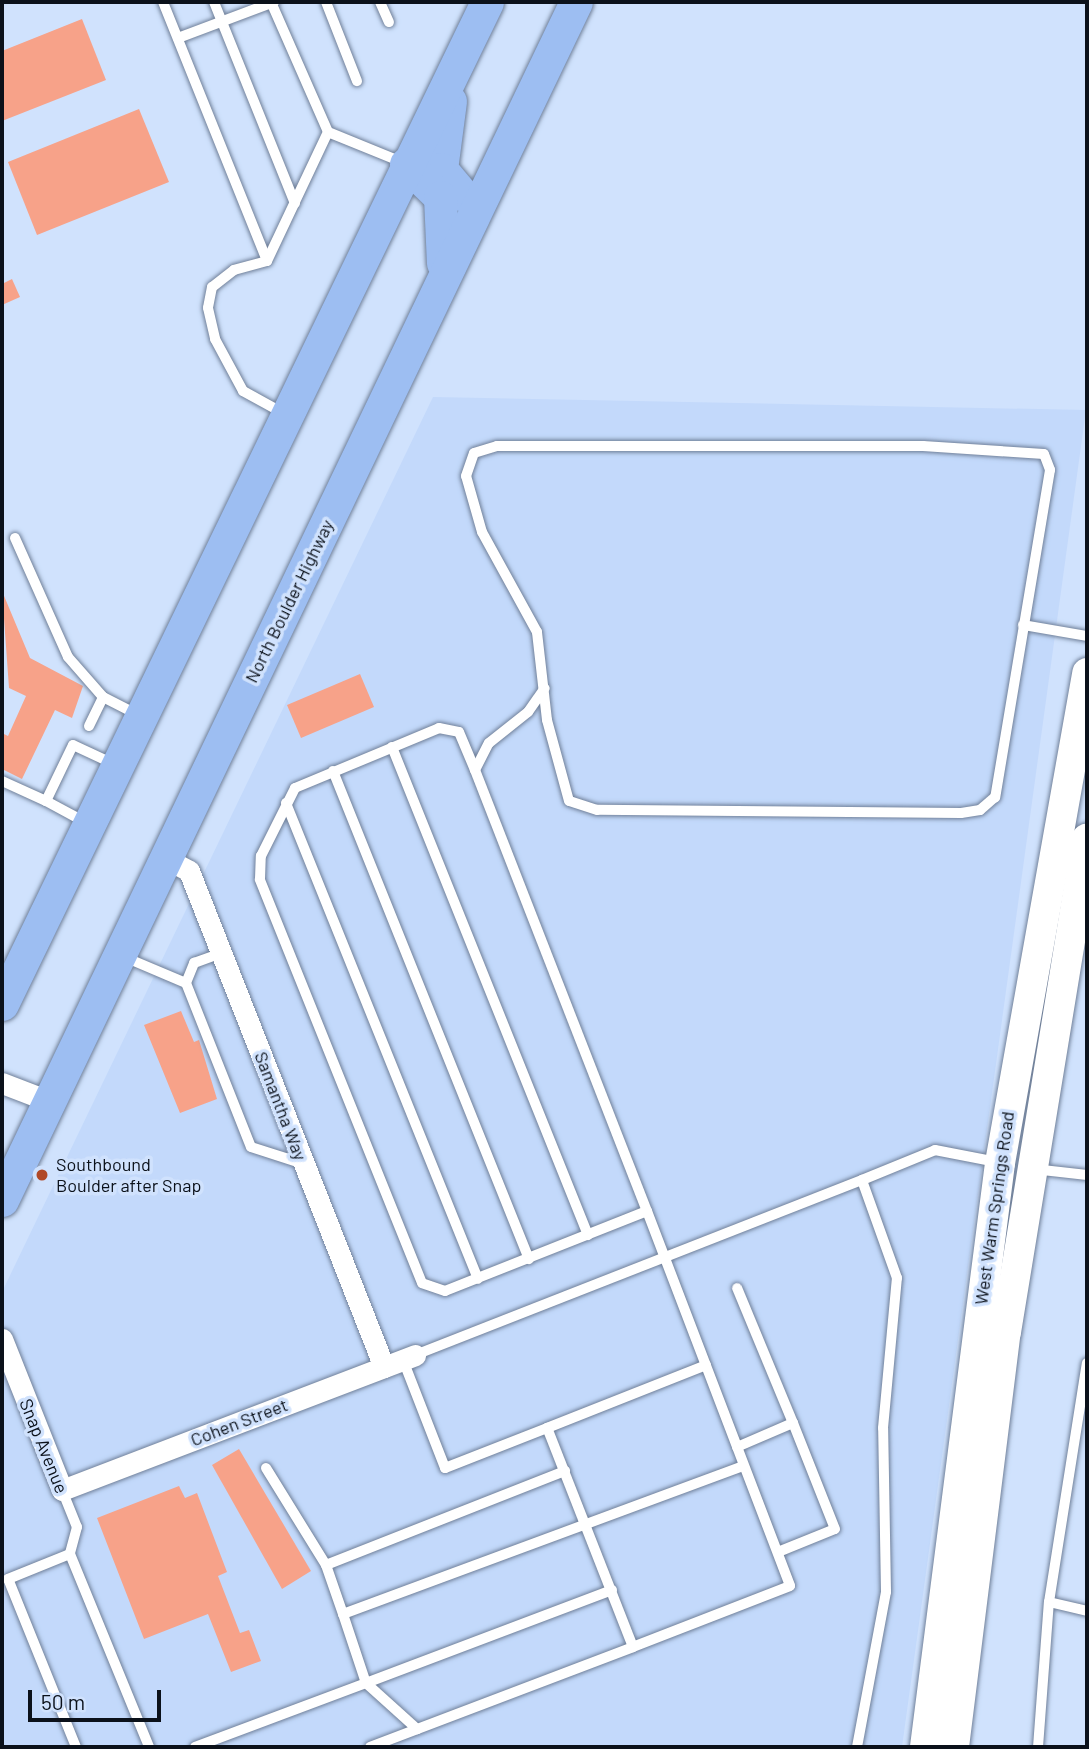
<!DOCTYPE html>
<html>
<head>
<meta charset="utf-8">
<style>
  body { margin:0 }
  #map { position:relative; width:1089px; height:1749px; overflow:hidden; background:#d0e2fd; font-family:Barlow,sans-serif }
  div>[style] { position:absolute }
  .built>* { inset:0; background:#c3d9fb }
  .building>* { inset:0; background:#f7a289 }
  .roads { filter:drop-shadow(0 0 2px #708099) drop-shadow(0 0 2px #708099) }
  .lane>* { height:10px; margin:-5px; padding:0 5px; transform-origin:5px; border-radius:5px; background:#fff }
  .street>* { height:21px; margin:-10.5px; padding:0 10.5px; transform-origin:10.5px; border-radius:10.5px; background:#fff }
  .secondary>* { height:30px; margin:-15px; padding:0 15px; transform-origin:15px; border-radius:15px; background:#fff }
  .primary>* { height:33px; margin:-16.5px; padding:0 16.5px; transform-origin:16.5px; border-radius:16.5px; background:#9dbef2 }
  .dots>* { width:19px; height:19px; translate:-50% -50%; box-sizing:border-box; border:4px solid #d0e2fd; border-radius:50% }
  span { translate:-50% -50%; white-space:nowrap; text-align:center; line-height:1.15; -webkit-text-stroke:7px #d0e2fd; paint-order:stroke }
  .street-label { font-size:18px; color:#0b111a }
  .poi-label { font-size:18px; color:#0b111a }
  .left { translate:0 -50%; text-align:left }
  .frame { position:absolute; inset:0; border:4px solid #0b111a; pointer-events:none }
  .scale { position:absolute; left:28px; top:1690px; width:133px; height:32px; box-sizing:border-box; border:4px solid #0b111a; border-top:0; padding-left:9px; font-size:21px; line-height:24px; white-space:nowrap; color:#0b111a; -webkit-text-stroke:5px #d0e2fd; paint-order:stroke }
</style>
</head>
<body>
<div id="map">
  <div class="built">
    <div style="clip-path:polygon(433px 397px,1086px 410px,902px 1747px,2px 1747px,2px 1292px)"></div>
  </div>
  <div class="building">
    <div style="clip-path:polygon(82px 19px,106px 80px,2px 121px,2px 51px)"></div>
    <div style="clip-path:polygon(139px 109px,169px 182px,37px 235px,8px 162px)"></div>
    <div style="clip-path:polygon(12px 279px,20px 297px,2px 305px,2px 284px)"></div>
    <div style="clip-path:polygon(2px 591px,30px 658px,83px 686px,72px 718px,55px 710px,22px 779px,2px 769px,2px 733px,8px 736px,26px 696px,9px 688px)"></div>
    <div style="clip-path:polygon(360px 674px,374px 707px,301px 738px,287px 705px)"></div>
    <div style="clip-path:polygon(181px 1011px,194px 1042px,199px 1040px,217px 1099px,180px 1113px,144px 1025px)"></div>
    <div style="clip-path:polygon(239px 1449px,311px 1571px,282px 1589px,212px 1465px)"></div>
    <div style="clip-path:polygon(179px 1486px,185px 1498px,197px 1493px,227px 1572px,218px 1576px,240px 1633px,249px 1630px,261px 1661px,231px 1672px,208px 1614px,144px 1639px,97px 1518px)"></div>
  </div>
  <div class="roads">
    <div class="lane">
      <div style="left:163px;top:2px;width:279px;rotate:68.1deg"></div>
      <div style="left:267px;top:261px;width:143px;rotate:-64.7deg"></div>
      <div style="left:214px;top:2px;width:217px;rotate:68.1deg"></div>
      <div style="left:271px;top:2px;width:142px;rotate:66.3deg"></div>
      <div style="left:328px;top:132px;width:82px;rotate:22.2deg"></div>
      <div style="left:326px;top:2px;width:85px;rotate:68.6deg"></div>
      <div style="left:380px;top:2px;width:22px;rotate:66deg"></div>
      <div style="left:178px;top:38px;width:103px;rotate:-20.6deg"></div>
      <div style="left:267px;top:261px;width:34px;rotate:165deg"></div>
      <div style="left:234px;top:270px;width:28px;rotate:142deg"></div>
      <div style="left:212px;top:287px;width:21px;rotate:101deg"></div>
      <div style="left:208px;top:308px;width:32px;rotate:77deg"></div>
      <div style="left:215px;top:339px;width:59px;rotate:61.7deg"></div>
      <div style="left:243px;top:391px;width:48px;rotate:28.7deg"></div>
      <div style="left:497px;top:446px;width:426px"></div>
      <div style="left:923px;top:446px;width:121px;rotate:3.8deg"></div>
      <div style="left:1044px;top:454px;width:17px;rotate:69deg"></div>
      <div style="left:1050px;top:470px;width:332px;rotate:99.5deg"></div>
      <div style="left:995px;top:797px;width:20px;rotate:139deg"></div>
      <div style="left:980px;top:810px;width:19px;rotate:171deg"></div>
      <div style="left:961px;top:813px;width:364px;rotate:-179.5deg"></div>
      <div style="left:597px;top:810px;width:29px;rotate:-162deg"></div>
      <div style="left:569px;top:801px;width:84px;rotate:-105.2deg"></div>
      <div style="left:547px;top:720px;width:89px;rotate:-96.5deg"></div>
      <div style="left:537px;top:632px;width:114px;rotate:-118.8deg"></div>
      <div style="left:482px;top:532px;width:58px;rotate:-105.9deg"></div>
      <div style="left:466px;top:476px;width:24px;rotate:-71deg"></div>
      <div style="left:474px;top:453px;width:24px;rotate:-17deg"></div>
      <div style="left:15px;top:538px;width:130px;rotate:66deg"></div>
      <div style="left:68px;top:657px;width:53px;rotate:48.8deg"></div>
      <div style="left:1023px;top:625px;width:65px;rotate:9.8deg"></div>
      <div style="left:89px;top:726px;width:32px;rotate:-64deg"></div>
      <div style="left:103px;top:697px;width:39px;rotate:27deg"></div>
      <div style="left:392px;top:747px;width:526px;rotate:68.12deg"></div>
      <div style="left:475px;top:770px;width:30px;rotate:-63deg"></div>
      <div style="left:489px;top:743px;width:50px;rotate:-38.5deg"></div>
      <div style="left:528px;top:712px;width:29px;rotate:-55deg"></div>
      <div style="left:333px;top:771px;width:526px;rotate:68.12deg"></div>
      <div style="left:2px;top:781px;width:48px;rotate:24.4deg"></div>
      <div style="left:286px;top:803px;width:513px;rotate:68.03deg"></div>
      <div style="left:85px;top:822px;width:44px;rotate:-151.7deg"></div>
      <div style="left:46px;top:801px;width:62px;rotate:-64.3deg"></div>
      <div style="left:73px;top:745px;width:45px;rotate:24.9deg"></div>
      <div style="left:122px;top:956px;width:69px;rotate:22.9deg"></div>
      <div style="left:186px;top:983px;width:176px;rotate:68.4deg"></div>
      <div style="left:251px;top:1147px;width:56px;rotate:17.8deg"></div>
      <div style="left:186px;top:983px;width:22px;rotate:-68deg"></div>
      <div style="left:194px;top:963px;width:29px;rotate:-20deg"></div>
      <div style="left:1034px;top:1169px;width:53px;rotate:6.5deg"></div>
      <div style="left:647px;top:1211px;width:217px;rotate:158.4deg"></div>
      <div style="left:445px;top:1291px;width:24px;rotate:-161deg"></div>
      <div style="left:422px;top:1283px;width:435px;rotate:-111.9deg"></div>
      <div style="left:260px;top:879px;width:23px;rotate:-88deg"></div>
      <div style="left:261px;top:856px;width:76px;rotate:-63.4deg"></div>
      <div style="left:295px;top:788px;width:156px;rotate:-22.6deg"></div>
      <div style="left:439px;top:728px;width:20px;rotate:11deg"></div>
      <div style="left:459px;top:732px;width:41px;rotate:67.2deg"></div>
      <div style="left:475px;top:770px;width:473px;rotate:68.7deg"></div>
      <div style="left:647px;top:1211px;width:401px;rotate:69.1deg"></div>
      <div style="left:790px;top:1586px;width:168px;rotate:158.8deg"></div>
      <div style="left:633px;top:1647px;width:235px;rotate:-111.4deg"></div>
      <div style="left:547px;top:1428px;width:171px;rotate:-21.6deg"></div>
      <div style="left:415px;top:1355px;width:480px;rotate:-21.4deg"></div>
      <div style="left:403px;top:1360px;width:116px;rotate:68.7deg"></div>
      <div style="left:445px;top:1468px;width:110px;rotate:-21.4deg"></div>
      <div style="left:737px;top:1447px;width:61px;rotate:-23.2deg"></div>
      <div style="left:793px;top:1423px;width:146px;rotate:-112.5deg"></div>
      <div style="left:266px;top:1468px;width:114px;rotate:58.3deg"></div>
      <div style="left:326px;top:1565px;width:257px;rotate:-21.5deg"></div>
      <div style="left:62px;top:1490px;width:40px;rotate:68deg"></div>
      <div style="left:77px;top:1527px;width:28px;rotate:105deg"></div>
      <div style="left:778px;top:1552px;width:61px;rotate:-22deg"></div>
      <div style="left:835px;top:1529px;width:114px;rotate:-111.6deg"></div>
      <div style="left:326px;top:1565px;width:52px;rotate:70.9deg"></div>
      <div style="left:343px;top:1614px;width:427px;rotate:-20.3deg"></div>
      <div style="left:1049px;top:1602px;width:242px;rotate:-81deg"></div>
      <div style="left:343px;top:1614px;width:73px;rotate:71.6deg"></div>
      <div style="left:366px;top:1683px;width:263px;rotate:-20.7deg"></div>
      <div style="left:76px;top:1747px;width:181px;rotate:-112deg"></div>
      <div style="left:8px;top:1579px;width:67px;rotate:-22deg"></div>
      <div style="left:70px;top:1554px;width:209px;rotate:67.7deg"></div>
      <div style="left:195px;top:1747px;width:183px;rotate:-20.5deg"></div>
      <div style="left:366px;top:1683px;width:69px;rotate:42deg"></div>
      <div style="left:370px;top:1747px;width:281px;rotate:-20.8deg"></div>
      <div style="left:857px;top:1747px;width:158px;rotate:-79.4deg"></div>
      <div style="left:886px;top:1592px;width:164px;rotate:-91deg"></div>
      <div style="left:883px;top:1428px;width:151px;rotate:-84.7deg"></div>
      <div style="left:897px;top:1278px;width:104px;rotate:-109.7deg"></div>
      <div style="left:862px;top:1180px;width:79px;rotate:-22.3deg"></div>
      <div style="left:935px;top:1150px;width:63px;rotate:11deg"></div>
      <div style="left:1038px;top:1747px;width:145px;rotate:-85.7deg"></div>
      <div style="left:1049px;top:1602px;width:39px;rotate:13deg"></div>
    </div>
    <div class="street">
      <div style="left:165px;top:858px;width:27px;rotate:28deg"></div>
      <div style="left:189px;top:871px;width:533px;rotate:68.54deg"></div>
      <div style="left:2px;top:1083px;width:50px;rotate:21deg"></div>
      <div style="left:2px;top:1339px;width:162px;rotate:68.3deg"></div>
      <div style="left:62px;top:1490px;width:378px;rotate:-20.9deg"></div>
    </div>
    <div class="secondary">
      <div style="left:925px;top:1747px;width:589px;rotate:-82.68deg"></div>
      <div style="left:1000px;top:1163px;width:498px;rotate:-79.9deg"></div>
      <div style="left:954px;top:1747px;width:418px;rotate:-82.9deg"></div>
      <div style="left:1006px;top:1332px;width:500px;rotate:-80.7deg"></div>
    </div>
    <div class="primary">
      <div style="left:450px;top:101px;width:69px;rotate:97.5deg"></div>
      <div style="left:441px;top:169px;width:33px;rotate:50deg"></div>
      <div style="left:406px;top:164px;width:47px;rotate:44.1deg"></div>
      <div style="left:440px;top:197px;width:66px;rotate:87.4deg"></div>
      <div style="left:2px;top:1004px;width:1113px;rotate:-64.17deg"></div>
      <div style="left:2px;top:1200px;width:1328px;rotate:-64.4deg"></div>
    </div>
  </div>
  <div class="dots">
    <div style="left:42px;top:1175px;background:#b04827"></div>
  </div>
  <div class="street-label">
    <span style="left:289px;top:601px;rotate:-64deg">North Boulder Highway</span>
    <span style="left:281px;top:1106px;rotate:69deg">Samantha Way</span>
    <span style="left:994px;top:1208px;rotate:-82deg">West Warm Springs Road</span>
    <span style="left:239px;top:1422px;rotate:-21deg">Cohen Street</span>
    <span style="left:44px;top:1446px;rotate:68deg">Snap Avenue</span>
  </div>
  <div class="poi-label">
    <span class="left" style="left:56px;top:1175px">Southbound<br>Boulder after Snap</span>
  </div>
  <div class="frame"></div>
  <div class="scale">50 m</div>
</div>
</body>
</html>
